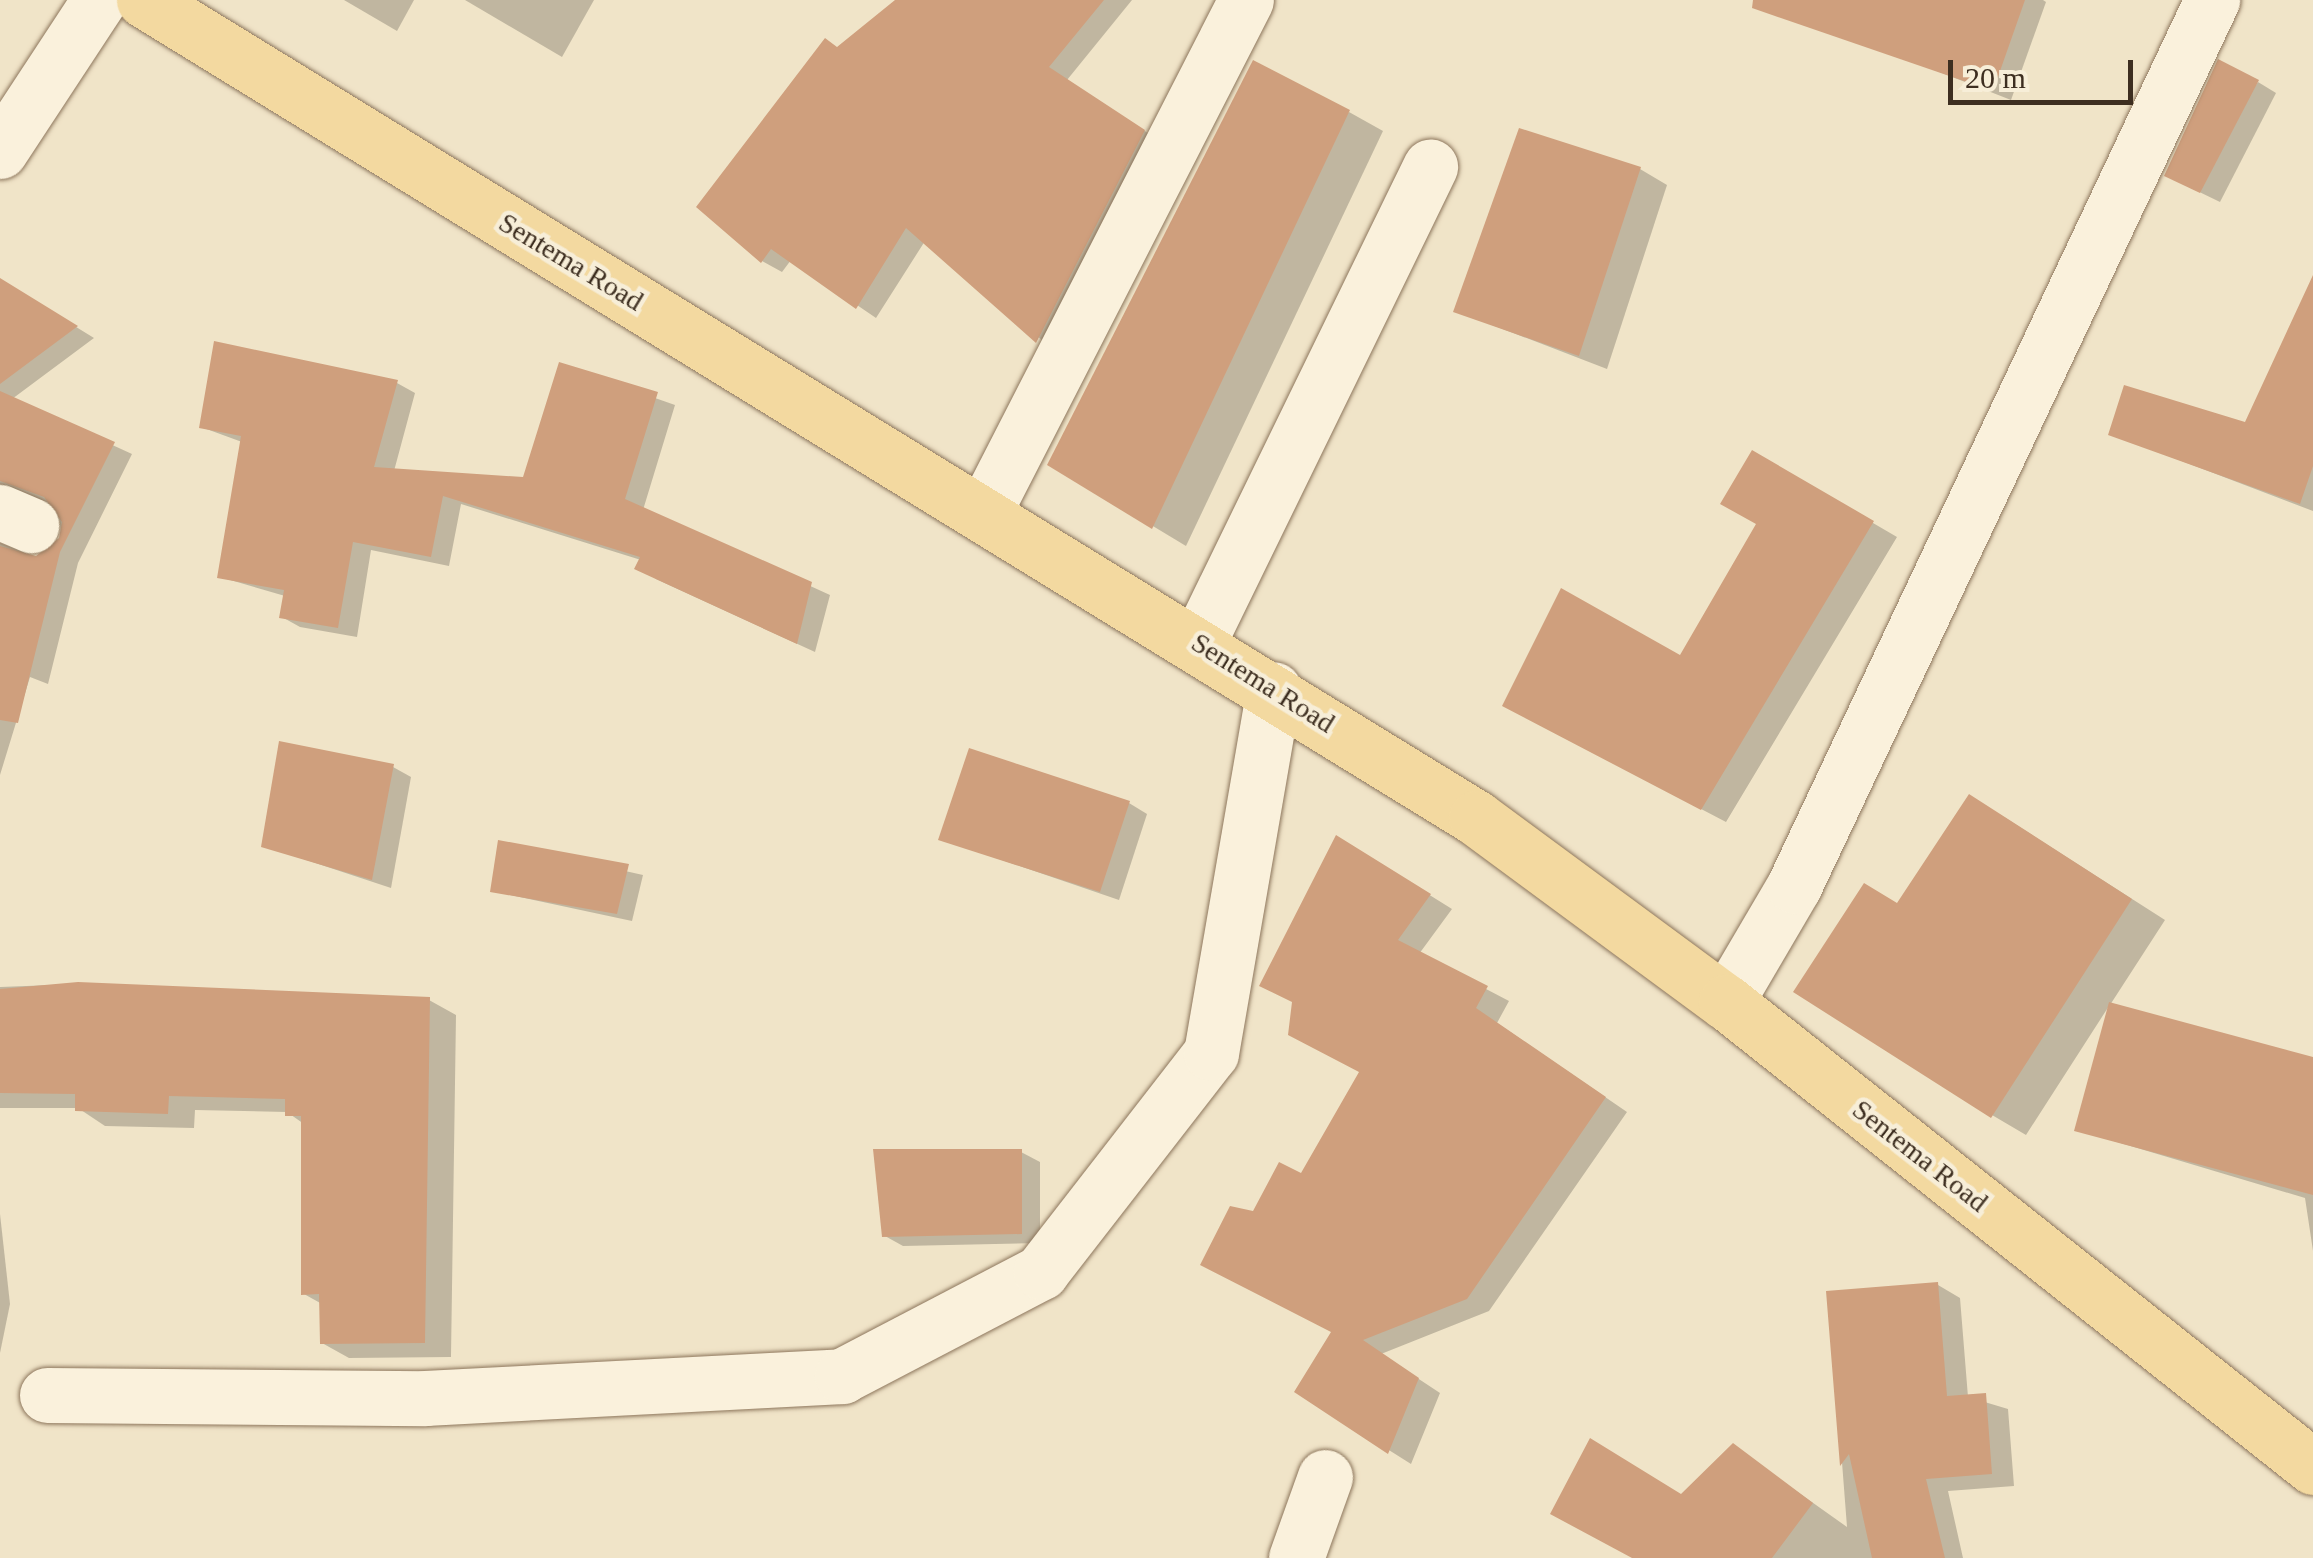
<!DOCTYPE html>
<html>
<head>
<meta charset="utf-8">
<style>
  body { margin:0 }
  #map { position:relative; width:2313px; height:1558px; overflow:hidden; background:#f0e4c8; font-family:Georgia,serif }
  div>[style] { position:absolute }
  .shadow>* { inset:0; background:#0003 }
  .building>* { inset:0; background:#cf9f7d }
  .roads { filter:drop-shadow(0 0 2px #8d765c) drop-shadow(0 0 2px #8d765c) }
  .minor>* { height:55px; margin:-27.5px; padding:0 27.5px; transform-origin:27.5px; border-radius:27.5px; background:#faf1dc }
  .major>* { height:55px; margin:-27.5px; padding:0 27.5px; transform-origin:27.5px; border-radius:27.5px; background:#f3d9a0 }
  span { translate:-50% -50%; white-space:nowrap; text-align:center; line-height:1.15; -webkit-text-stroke:9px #f7eed8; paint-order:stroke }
  .street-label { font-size:28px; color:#3d2e20 }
  .scale { position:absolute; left:1948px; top:60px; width:185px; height:45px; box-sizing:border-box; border:5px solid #3d2e20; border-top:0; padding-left:12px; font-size:30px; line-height:35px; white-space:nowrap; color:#3d2e20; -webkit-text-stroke:8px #f7eed8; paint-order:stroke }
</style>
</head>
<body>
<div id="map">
  <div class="shadow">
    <div style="clip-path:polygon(344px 0,414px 0,397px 31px)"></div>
    <div style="clip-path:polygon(465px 0,594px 0,562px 57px)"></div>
    <div style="clip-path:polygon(899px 0,1132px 0,1067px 80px,1163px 143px,1056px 352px,925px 241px,876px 318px,791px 260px,782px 272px,762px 261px,838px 49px)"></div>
    <div style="clip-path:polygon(1756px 0,2043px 0,2046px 2px,2011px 100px)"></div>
    <div style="clip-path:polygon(2258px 82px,2276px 93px,2220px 202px,2185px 185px)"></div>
    <div style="clip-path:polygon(1349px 112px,1383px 131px,1186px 546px,1050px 464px)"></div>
    <div style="clip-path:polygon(1640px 169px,1667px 185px,1607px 369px,1456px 311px)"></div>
    <div style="clip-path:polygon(0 280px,94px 338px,12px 399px,132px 454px,78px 563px,48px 684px,30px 677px,0 775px,0 543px,37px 558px,62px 539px,58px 508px,0 484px)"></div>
    <div style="clip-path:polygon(2313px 336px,2313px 511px,2111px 434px,2247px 425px)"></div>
    <div style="clip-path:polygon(561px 365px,675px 405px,643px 510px,830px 595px,815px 652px,656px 579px,641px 560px,461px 504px,449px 566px,371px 550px,357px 637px,300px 627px,282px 617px,285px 596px,220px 577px,242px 442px,201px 427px,397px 383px,415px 393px,394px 471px,525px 480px)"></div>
    <div style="clip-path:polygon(1753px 453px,1897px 537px,1726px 822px,1529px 719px,1681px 658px,1760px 523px)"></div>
    <div style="clip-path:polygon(393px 767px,411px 777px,391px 888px,264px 846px)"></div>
    <div style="clip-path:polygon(1129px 803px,1147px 814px,1119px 900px,941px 839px)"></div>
    <div style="clip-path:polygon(2004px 817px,2165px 920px,2110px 1005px,2313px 1060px,2313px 1251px,2305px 1198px,2077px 1130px,2109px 1006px,2026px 1135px,1992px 1115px,1899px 905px)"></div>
    <div style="clip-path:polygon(500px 843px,643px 875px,632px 921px,492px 891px)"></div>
    <div style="clip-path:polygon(1359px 851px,1452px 909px,1419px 954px,1509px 1001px,1497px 1023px,1627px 1112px,1489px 1311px,1381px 1354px,1440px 1393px,1411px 1464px,1297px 1392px,1334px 1332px,1255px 1213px,1302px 1176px,1362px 1072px)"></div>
    <div style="clip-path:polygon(78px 984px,429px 1000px,456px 1015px,451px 1357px,349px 1358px,322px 1343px,322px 1304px,304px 1294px,304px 1124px,287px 1112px,195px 1110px,194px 1128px,105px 1126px,78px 1108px,0 1108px,0 987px)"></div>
    <div style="clip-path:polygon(1021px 1152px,1040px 1162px,1040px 1243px,903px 1246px,885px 1236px)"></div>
    <div style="clip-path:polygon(0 1214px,10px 1304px,0 1353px)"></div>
    <div style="clip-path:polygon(1938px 1285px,1960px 1298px,1968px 1397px,2008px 1409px,2014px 1486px,1948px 1491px,1963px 1558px,1635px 1558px,1733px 1446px,1847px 1527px,1829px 1294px)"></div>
  </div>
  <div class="building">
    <div style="clip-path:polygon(895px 0,1104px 0,1049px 67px,1145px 130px,1036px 343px,906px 228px,856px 309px,771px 249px,761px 263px,696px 207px,825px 38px,837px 47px)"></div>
    <div style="clip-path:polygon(1753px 0,2025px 0,1993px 91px,1752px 8px)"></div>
    <div style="clip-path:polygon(2218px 59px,2259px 80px,2200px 193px,2164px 176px)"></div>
    <div style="clip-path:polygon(1253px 60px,1350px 110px,1152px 529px,1047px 465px)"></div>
    <div style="clip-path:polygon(1519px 128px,1641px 167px,1579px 356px,1453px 312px)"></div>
    <div style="clip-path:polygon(2313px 275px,2313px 466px,2300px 504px,2108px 435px,2124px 385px,2245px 422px)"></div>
    <div style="clip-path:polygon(0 278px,78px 326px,0 384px)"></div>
    <div style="clip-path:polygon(214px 341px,398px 380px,374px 467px,523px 477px,559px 362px,658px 392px,625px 499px,812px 582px,797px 644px,634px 569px,640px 557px,443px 496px,431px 557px,353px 542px,338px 628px,279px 618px,284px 590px,217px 578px,241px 436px,199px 428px)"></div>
    <div style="clip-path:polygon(0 391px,115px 442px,60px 552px,18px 723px,0 720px,0 546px,36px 556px,59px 538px,62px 522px,44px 497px,0 481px)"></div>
    <div style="clip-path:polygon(1752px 450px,1874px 521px,1701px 810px,1502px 706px,1561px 588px,1680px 655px,1756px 524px,1720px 504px)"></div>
    <div style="clip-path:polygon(279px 741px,394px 764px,372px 880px,261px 847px)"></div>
    <div style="clip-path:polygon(969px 748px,1130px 801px,1100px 892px,938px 840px)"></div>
    <div style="clip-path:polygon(1969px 794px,2132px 899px,1991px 1118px,1793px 992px,1864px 883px,1897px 903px)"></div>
    <div style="clip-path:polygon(1336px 835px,1431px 894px,1398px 940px,1488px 986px,1476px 1008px,1606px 1097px,1467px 1299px,1363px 1340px,1419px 1378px,1388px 1454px,1294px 1392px,1331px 1332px,1200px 1265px,1230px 1206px,1253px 1211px,1279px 1162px,1301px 1173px,1359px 1072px,1288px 1035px,1292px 1002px,1259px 986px)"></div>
    <div style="clip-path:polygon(498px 840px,629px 864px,617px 914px,490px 892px)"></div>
    <div style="clip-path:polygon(78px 982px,430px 997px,425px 1343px,320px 1344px,319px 1294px,301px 1295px,301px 1116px,285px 1116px,285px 1099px,169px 1096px,168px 1114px,75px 1111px,75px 1094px,0 1093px,0 989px)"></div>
    <div style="clip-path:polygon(2109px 1002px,2313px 1057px,2313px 1195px,2074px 1131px)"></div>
    <div style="clip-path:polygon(873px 1149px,1022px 1149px,1022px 1234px,882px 1237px)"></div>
    <div style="clip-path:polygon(1938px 1282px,1947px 1396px,1986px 1393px,1992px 1474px,1926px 1479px,1945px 1558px,1872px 1558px,1849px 1454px,1840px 1466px,1826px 1291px)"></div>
    <div style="clip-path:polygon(1590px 1438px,1681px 1494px,1733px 1443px,1813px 1503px,1772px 1558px,1632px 1558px,1550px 1514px)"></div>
  </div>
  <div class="roads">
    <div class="minor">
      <div style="left:0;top:151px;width:181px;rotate:-56.7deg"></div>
      <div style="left:0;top:512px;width:34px;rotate:23deg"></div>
      <div style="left:983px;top:514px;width:577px;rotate:-62.9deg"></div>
      <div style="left:1198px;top:643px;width:530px;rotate:-64.02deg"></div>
      <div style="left:1726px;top:1002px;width:134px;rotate:-59.6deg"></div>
      <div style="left:1794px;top:886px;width:980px;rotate:-64.74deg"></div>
      <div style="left:47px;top:1395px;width:378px;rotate:0.5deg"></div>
      <div style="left:425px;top:1398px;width:418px;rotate:-3deg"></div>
      <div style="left:842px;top:1376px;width:225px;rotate:-27.6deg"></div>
      <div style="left:1041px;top:1272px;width:277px;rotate:-52.2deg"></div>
      <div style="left:1211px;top:1053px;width:369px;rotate:-80.2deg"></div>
      <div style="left:1296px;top:1558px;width:86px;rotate:-70.3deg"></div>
    </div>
    <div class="major">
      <div style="left:144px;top:0;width:1563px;rotate:31.55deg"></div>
      <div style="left:1476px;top:818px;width:310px;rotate:36.4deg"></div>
      <div style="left:1726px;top:1002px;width:749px;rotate:38.38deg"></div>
    </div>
  </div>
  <div class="street-label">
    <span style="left:571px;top:262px;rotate:31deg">Sentema Road</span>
    <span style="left:1263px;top:683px;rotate:32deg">Sentema Road</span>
    <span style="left:1920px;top:1156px;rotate:38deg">Sentema Road</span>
  </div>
  <div class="scale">20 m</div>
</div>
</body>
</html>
